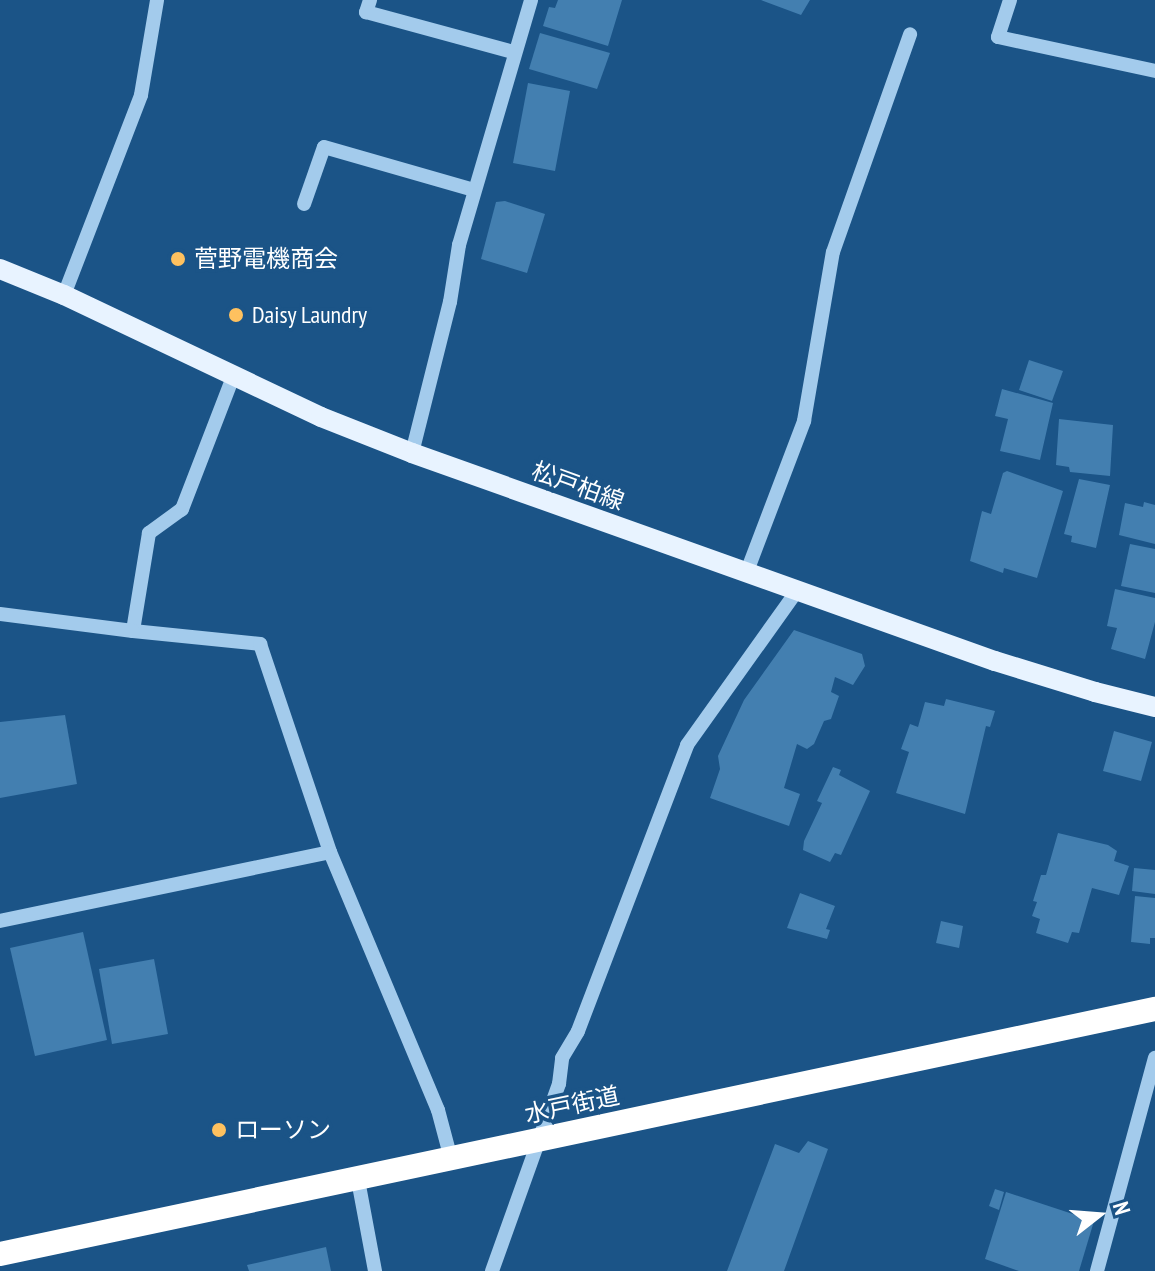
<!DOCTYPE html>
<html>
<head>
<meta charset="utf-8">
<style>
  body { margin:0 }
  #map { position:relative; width:1155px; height:1271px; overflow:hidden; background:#1b5487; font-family:"PT Sans Narrow","Noto Sans JP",sans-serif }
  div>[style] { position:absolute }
  .building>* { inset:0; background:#437fb0 }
  .minor>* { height:14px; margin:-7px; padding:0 7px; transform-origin:7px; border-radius:7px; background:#a3cbec }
  .major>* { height:20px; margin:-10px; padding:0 10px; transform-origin:10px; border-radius:10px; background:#e8f3ff }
  .highway>* { height:24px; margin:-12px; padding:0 12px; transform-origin:12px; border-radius:12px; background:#fff }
  .dots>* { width:22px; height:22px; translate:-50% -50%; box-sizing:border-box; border:4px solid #1b5487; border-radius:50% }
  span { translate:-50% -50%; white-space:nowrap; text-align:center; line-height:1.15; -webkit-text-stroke:7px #1b5487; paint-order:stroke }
  .poi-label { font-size:24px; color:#fff }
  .left { translate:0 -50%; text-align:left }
  .street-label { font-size:24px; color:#fff }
  .north { position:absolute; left:1059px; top:1175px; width:80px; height:80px; -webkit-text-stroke:6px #1b5487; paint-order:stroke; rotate:73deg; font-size:22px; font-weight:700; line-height:32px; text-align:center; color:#fff }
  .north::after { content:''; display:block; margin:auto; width:28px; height:36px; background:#fff; clip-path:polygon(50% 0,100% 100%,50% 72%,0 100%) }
</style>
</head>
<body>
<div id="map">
  <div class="building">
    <div style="clip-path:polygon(558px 0,622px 0,608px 46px,543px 26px,549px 7px,555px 8px)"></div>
    <div style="clip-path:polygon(761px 0,810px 0,801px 15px)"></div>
    <div style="clip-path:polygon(540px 33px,610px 53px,597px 89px,529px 69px)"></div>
    <div style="clip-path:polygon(528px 83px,570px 91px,555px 171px,513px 163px)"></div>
    <div style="clip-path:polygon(505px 201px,545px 214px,527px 273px,481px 259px,496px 202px)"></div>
    <div style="clip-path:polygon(1029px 360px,1063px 371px,1052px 401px,1019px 390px)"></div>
    <div style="clip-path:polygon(1002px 389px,1053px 403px,1040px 460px,1000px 451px,1008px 419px,995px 416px)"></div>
    <div style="clip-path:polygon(1059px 419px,1113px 425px,1110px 476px,1070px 472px,1069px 467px,1056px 465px)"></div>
    <div style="clip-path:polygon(1007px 471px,1063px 491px,1037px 578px,1004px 568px,1003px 573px,970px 561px,982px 511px,991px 514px,1003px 473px)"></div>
    <div style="clip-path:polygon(1079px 479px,1110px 485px,1096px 548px,1071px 542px,1072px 536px,1064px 534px)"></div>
    <div style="clip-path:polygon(1144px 502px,1155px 505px,1155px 544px,1119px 535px,1125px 503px,1143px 507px)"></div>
    <div style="clip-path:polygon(1130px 544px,1155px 549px,1155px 593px,1121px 586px)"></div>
    <div style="clip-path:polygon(1115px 589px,1155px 598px,1155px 622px,1145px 659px,1111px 649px,1117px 628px,1107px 626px)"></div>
    <div style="clip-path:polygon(794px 630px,862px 654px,865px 666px,853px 685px,835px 677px,831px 692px,839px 696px,831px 719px,824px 721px,814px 744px,807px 749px,797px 744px,784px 788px,800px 794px,789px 826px,710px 798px,720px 769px,718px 756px,744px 700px)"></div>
    <div style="clip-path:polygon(946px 699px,995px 711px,990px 727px,986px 726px,965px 814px,896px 793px,909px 752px,901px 749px,910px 724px,918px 727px,925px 702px,944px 706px)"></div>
    <div style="clip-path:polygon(65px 715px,77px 784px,0 798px,0 722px)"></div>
    <div style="clip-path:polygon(1114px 731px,1152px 742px,1141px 781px,1103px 771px)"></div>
    <div style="clip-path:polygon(833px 767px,841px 770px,839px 775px,870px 791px,841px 855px,835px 853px,830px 862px,803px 850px,804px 841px,822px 803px,817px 801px)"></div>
    <div style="clip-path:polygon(1058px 833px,1108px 845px,1117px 851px,1114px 861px,1129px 866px,1119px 895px,1092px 888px,1079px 933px,1072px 932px,1068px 943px,1036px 933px,1040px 919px,1032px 916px,1037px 902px,1033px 901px,1041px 875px,1046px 875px)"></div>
    <div style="clip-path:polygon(1134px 868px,1155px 870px,1155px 894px,1132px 891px)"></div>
    <div style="clip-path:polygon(800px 893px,835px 906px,826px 929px,830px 930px,827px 939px,787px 928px)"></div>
    <div style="clip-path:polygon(1135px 896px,1155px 898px,1155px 938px,1150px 938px,1150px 944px,1131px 942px)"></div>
    <div style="clip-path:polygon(941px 921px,963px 926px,959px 948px,936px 943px)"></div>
    <div style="clip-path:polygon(83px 932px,107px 1040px,35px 1056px,10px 948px)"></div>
    <div style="clip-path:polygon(154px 959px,168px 1034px,112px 1044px,99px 969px)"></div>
    <div style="clip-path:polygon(808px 1141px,828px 1149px,784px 1271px,727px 1271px,775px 1144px,799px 1153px)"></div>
    <div style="clip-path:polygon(995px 1189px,1004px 1192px,999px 1210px,989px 1206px)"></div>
    <div style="clip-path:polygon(1006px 1192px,1094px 1221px,1079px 1271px,1019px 1271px,985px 1259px)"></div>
    <div style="clip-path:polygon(326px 1247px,331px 1271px,249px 1271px,247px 1265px)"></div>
  </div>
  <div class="minor">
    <div style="left:370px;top:0;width:13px;rotate:108deg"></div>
    <div style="left:366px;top:12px;width:152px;rotate:15.2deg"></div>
    <div style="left:1010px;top:0;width:39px;rotate:108deg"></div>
    <div style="left:998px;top:37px;width:161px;rotate:12.2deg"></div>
    <div style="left:304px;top:204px;width:60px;rotate:-70.7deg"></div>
    <div style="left:324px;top:147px;width:156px;rotate:16deg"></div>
    <div style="left:64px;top:295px;width:214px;rotate:-68.9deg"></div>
    <div style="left:141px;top:95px;width:96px;rotate:-80.4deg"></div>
    <div style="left:233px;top:377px;width:142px;rotate:111.1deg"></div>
    <div style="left:182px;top:509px;width:41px;rotate:144deg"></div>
    <div style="left:149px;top:533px;width:99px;rotate:99.3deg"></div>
    <div style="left:133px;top:631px;width:128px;rotate:5.8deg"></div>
    <div style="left:260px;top:644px;width:219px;rotate:71.4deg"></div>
    <div style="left:330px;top:852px;width:280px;rotate:67.3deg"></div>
    <div style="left:438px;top:1110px;width:51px;rotate:75.1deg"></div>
    <div style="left:412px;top:453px;width:156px;rotate:-75.9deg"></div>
    <div style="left:450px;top:302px;width:58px;rotate:-81deg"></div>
    <div style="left:459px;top:245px;width:255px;rotate:-73.6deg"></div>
    <div style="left:746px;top:574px;width:164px;rotate:-69.2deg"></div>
    <div style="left:804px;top:421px;width:171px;rotate:-80.3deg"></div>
    <div style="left:833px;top:252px;width:231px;rotate:-70.5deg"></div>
    <div style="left:0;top:614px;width:134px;rotate:7.3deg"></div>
    <div style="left:0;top:921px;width:337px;rotate:-11.8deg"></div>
    <div style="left:358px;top:1180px;width:93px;rotate:79.4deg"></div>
    <div style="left:492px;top:1271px;width:199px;rotate:-70.3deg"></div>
    <div style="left:559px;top:1084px;width:26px;rotate:-83deg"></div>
    <div style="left:562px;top:1058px;width:31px;rotate:-59deg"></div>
    <div style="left:578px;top:1031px;width:306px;rotate:-69.1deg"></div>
    <div style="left:687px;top:745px;width:188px;rotate:-54.5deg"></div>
    <div style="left:1097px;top:1271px;width:221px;rotate:-74.8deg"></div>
  </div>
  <div class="major">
    <div style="left:0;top:269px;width:69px;rotate:22.1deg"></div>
    <div style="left:64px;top:295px;width:284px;rotate:25.4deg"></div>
    <div style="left:321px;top:417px;width:98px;rotate:21.6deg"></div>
    <div style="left:412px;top:453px;width:619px;rotate:19.64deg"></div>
    <div style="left:995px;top:661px;width:105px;rotate:17.2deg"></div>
    <div style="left:1095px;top:692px;width:62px;rotate:14deg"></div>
  </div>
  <div class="highway">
    <div style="left:0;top:1254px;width:1181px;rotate:-11.98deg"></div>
  </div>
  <div class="dots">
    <div style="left:178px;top:259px;background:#fec15f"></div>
    <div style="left:236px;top:315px;background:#fec15f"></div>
    <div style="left:219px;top:1130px;background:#fec15f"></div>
  </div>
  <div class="poi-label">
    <span class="left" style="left:194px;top:259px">菅野電機商会</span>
    <span class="left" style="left:252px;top:315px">Daisy Laundry</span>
    <span class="left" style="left:235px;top:1130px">ローソン</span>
  </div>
  <div class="street-label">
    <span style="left:578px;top:486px;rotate:20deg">松戸柏線</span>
    <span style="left:572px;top:1105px;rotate:-12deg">水戸街道</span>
  </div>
  <div class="north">N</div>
</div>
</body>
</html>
